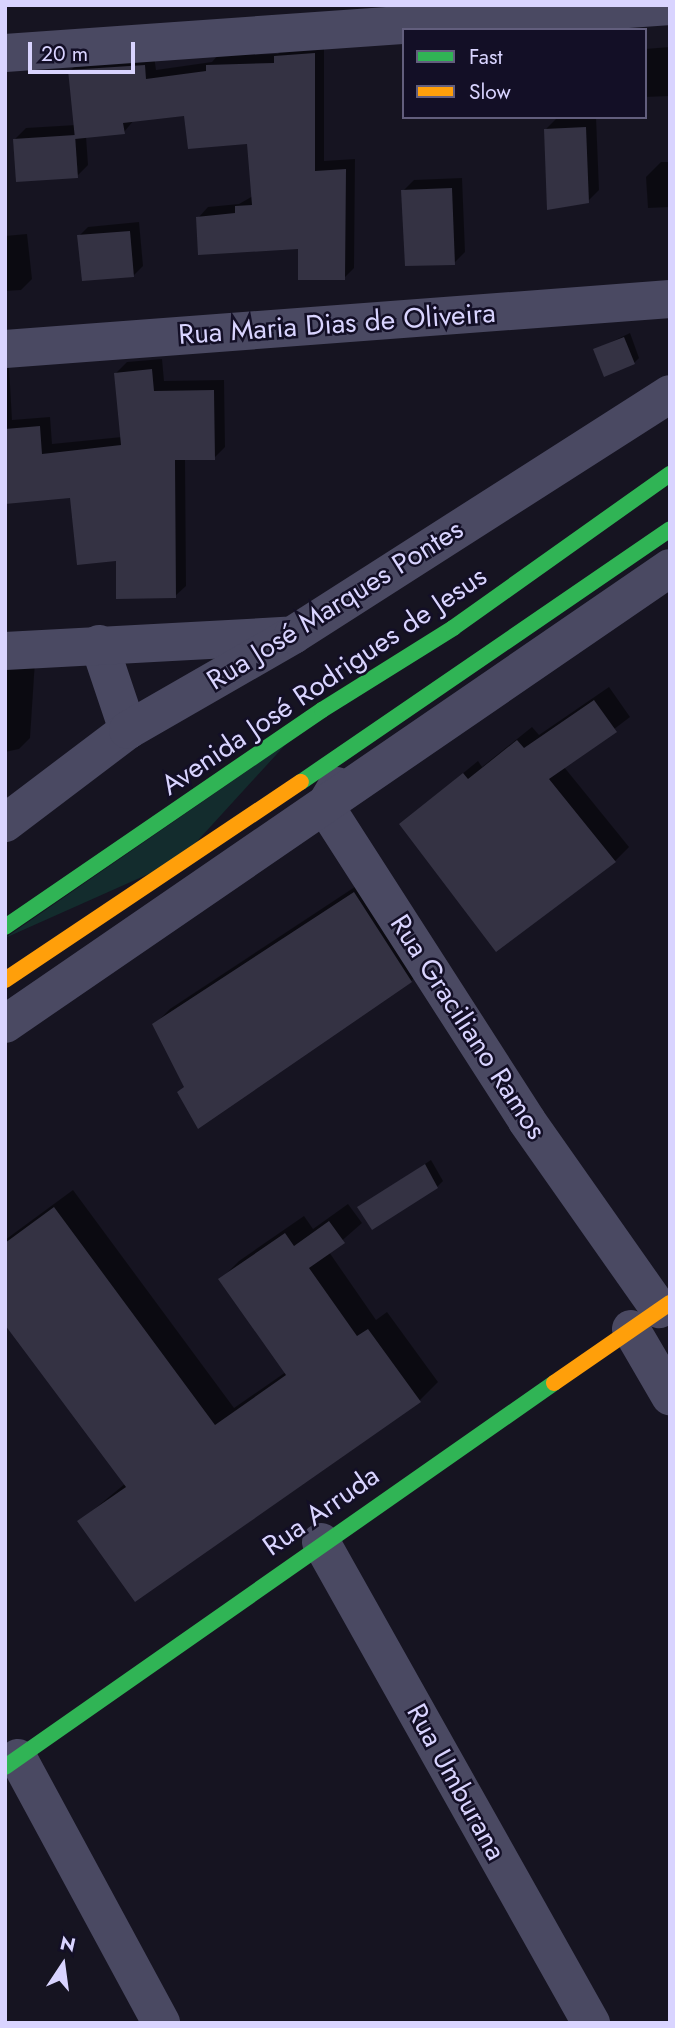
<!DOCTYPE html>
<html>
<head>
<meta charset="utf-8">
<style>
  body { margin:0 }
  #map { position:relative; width:675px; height:2028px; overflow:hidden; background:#161421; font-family:Jost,sans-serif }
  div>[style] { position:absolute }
  .green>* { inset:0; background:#132c2d }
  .shadow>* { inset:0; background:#0007 }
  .building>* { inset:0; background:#343243 }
  .street>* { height:38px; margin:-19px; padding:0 19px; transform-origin:19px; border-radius:19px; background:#4a4962 }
  .fast>* { height:16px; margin:-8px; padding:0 8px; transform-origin:8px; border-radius:8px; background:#30b455 }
  .slow>* { height:16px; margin:-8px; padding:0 8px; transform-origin:8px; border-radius:8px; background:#ff9f0a }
  span { translate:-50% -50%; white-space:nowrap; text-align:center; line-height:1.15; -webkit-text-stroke:5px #130f26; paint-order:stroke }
  .street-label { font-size:28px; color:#d9d4ff }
  .frame { position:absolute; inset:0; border:7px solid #d9d4ff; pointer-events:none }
  .legend { position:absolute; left:402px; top:28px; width:245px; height:91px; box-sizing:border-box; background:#130f26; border:2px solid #625e7d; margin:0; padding:9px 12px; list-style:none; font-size:21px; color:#d9d4ff }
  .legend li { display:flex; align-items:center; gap:14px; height:35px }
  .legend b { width:35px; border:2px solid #625e7d }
  .north { position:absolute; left:28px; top:1930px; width:70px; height:70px; -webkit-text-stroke:5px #130f26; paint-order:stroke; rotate:13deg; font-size:19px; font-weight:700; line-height:28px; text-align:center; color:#d9d4ff }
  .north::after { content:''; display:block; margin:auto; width:24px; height:32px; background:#d9d4ff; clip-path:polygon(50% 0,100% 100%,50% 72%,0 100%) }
  .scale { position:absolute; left:28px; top:42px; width:107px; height:32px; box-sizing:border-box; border:4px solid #d9d4ff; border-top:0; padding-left:9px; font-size:21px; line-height:24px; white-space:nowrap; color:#d9d4ff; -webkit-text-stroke:5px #130f26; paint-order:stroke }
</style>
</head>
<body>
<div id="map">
  <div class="green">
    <div style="clip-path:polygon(286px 744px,180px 860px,5px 938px)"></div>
  </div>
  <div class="shadow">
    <div style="clip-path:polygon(324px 44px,324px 161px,355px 159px,354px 268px,344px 278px,300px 247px,198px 218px,208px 207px,239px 204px,253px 196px,249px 142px,186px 114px,134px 120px,124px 132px,86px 136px,88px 165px,77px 176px,14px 140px,26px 128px,76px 125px,70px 71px,80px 61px,154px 56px,156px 70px,212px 62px,218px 55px,278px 54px,286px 46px)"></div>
    <div style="clip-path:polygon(670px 47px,670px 96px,645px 97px,645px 49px)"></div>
    <div style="clip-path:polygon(596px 117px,599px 190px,588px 201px,546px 129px,557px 118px)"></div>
    <div style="clip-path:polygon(661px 162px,670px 162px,670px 207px,648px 208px,646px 177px)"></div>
    <div style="clip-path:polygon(462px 178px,465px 252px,454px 263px,403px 191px,414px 180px)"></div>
    <div style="clip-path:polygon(139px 222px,143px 266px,134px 275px,79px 236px,88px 227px)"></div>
    <div style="clip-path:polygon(27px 234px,32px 279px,21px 290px,5px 291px,5px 236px)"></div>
    <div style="clip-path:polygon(630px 333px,639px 358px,634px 363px,595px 350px)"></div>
    <div style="clip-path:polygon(162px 359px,164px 381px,224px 380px,225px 447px,214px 458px,185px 458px,186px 586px,175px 596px,118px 559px,72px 496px,5px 502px,5px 366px,9px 366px,12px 420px,50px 417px,52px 444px,122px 437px,116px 373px,127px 362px)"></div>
    <div style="clip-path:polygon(5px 658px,35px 661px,30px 738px,19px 749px,5px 752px)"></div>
    <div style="clip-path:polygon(609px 687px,630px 717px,564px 767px,629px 847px,615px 861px,401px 824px,478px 761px,482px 767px,532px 727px,539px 735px)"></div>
    <div style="clip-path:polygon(370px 877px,427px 965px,411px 981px,185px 1086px,154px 1025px,170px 1009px)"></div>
    <div style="clip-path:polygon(431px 1160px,443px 1181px,437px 1187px,360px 1207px)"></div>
    <div style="clip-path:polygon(73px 1190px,234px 1408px,286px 1372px,221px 1279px,239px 1261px,304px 1216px,313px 1229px,348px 1204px,362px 1223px,329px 1252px,376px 1320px,387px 1312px,438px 1382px,420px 1400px,80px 1521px,126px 1483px,5px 1322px,5px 1240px)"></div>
  </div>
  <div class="building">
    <div style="clip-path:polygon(315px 53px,315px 171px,346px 169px,345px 280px,298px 280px,298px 249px,198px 255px,196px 217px,235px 213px,235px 206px,252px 205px,247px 144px,188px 149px,184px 116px,123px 123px,125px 134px,75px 139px,68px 70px,145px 65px,146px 79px,206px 71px,206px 65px,274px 63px,274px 56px)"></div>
    <div style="clip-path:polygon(586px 127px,589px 203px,547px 210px,544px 129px)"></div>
    <div style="clip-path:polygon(75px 135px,78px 178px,16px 182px,13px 139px)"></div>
    <div style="clip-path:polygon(452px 188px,455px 265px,405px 266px,401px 190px)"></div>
    <div style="clip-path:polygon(130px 231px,134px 277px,82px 281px,77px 235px)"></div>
    <div style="clip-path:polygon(624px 337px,635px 364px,604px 377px,593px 349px)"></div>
    <div style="clip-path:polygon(152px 369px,154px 391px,214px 390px,215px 460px,175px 460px,176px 598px,116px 599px,116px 561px,77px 565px,70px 498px,5px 504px,5px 429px,40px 426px,42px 454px,121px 445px,114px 373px)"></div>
    <div style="clip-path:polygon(594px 700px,617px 732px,549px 779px,616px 862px,496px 952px,399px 824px,463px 773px,468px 779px,517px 740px,524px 748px)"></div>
    <div style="clip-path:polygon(354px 892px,412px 982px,198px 1129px,177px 1092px,184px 1087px,152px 1024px)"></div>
    <div style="clip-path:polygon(425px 1164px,438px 1188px,372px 1230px,357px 1207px)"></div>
    <div style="clip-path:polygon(54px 1207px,215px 1425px,286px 1375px,218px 1279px,285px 1233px,294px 1246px,329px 1221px,345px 1243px,309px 1268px,357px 1336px,368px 1329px,421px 1402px,135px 1602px,77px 1521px,126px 1487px,5px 1325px,5px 1243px)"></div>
  </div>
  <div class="street">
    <div style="left:5px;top:53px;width:667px;rotate:-4.04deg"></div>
    <div style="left:5px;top:349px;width:667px;rotate:-4.3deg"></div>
    <div style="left:99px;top:644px;width:91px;rotate:71.4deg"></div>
    <div style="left:5px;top:651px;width:281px;rotate:-3.1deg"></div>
    <div style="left:337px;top:786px;width:23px;rotate:121deg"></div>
    <div style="left:325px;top:806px;width:374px;rotate:57.3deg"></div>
    <div style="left:527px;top:1121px;width:230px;rotate:54.9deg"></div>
    <div style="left:5px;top:823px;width:154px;rotate:-37.1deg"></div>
    <div style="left:128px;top:730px;width:190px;rotate:-29.9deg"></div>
    <div style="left:293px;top:635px;width:447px;rotate:-32.6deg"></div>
    <div style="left:5px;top:1024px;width:806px;rotate:-34.44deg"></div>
    <div style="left:631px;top:1329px;width:78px;rotate:59.8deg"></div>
    <div style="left:321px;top:1542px;width:552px;rotate:60.69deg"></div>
    <div style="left:18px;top:1758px;width:301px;rotate:61.6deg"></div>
  </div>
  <div class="fast">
    <div style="left:301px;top:782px;width:447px;rotate:-34.4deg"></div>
    <div style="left:5px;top:927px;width:384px;rotate:-34.4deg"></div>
    <div style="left:322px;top:710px;width:155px;rotate:-32deg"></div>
    <div style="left:453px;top:628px;width:266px;rotate:-35.4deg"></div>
    <div style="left:5px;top:1767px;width:670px;rotate:-34.97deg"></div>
  </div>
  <div class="slow">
    <div style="left:5px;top:980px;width:356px;rotate:-33.8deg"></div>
    <div style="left:554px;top:1383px;width:141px;rotate:-34.6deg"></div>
  </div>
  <div class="street-label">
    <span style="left:337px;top:324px;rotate:-4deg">Rua Maria Dias de Oliveira</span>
    <span style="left:335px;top:605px;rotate:-32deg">Rua José Marques Pontes</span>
    <span style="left:324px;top:681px;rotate:-34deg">Avenida José Rodrigues de Jesus</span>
    <span style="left:468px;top:1027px;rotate:57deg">Rua Graciliano Ramos</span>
    <span style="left:321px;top:1511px;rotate:-35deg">Rua Arruda</span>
    <span style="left:456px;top:1782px;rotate:61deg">Rua Umburana</span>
  </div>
  <div class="frame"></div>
  <ul class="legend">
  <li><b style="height:9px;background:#30b455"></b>Fast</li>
  <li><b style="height:9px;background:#ff9f0a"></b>Slow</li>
  </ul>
  <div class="north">N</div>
  <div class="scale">20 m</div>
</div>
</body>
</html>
